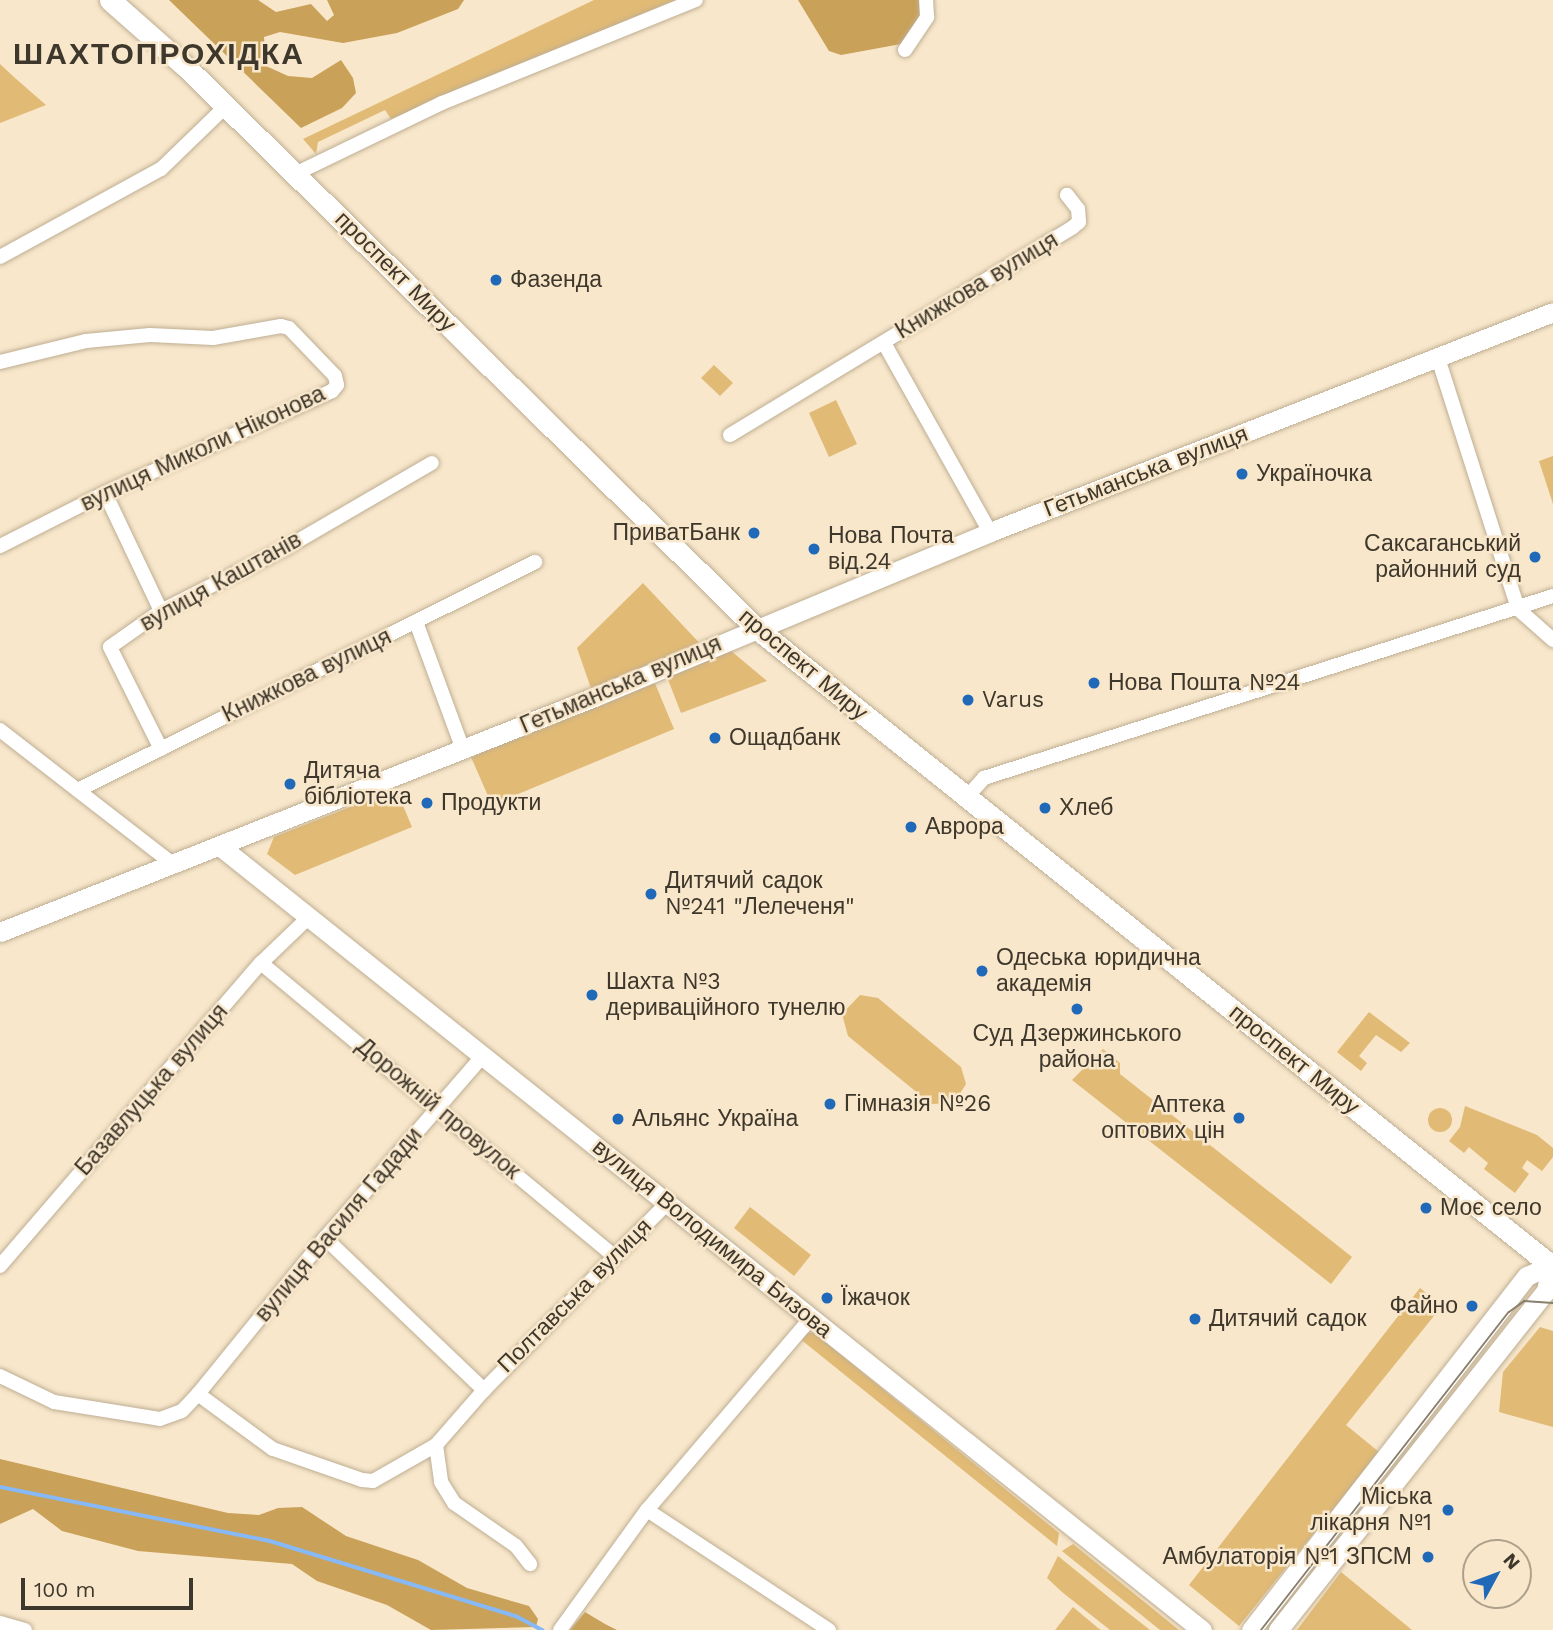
<!DOCTYPE html>
<html>
<head>
<meta charset="utf-8">
<style>
  body { margin:0 }
  #map { position:relative; width:1553px; height:1630px; overflow:hidden; background:#f8e7cb; font-family:"Work Sans",sans-serif }
  div>[style] { position:absolute }
  .green>* { inset:0; background:#e1ba75 }
  .round { border-radius:50% }
  .forest>* { inset:0; background:#c9a158 }
  .stream>* { height:3.5px; margin:-1.75px; padding:0 1.75px; transform-origin:1.75px; border-radius:1.75px; background:#87b9f7 }
  .roads { filter:drop-shadow(0 0 2px #beae93) drop-shadow(0 0 2px #beae93) }
  .street>* { height:14px; margin:-7px; padding:0 7px; transform-origin:7px; border-radius:7px; background:#fff }
  .secondary>* { height:19px; margin:-9.5px; padding:0 9.5px; transform-origin:9.5px; border-radius:9.5px; background:#fff }
  .primary>* { height:21px; margin:-10.5px; padding:0 10.5px; transform-origin:10.5px; border-radius:10.5px; background:#fff }
  .tram>* { height:2px; margin:-1px; padding:0 1px; transform-origin:1px; border-radius:1px; background:#8a7f6d }
  .dots>* { width:19px; height:19px; translate:-50% -50%; box-sizing:border-box; border:4px solid #f8e7cb; border-radius:50% }
  span { translate:-50% -50%; white-space:nowrap; text-align:center; line-height:1.15; -webkit-text-stroke:5px #f8e7cb; paint-order:stroke }
  .street-label { font-size:23px; color:#3e372c }
  .poi-label { font-size:23px; color:#3e372c }
  .left { translate:0 -50%; text-align:left }
  .right { translate:-100% -50%; text-align:right }
  .district-label { font-size:30px; color:#3e372c; font-weight:700; letter-spacing:2px }
  .north { position:absolute; left:1462px; top:1539px; width:70px; height:70px; box-sizing:border-box; background:#f8e7cb; border:2px solid #aea18b; border-radius:50%; rotate:49deg; font-size:19px; font-weight:700; line-height:28px; text-align:center; color:#3e372c }
  .north::after { content:''; display:block; margin:auto; width:24px; height:32px; background:#2069b9; clip-path:polygon(50% 0,100% 100%,50% 72%,0 100%) }
  .scale { position:absolute; left:21px; top:1578px; width:172px; height:32px; box-sizing:border-box; border:4px solid #3e372c; border-top:0; padding-left:9px; font-size:21px; line-height:24px; white-space:nowrap; color:#3e372c; -webkit-text-stroke:5px #f8e7cb; paint-order:stroke }
</style>
</head>
<body>
<div id="map">
  <div class="green">
    <div style="clip-path:polygon(594px 0,675px 0,391px 119px,385px 110px,318px 142px,316px 154px,303px 139px)"></div>
    <div style="clip-path:polygon(0 64px,15px 78px,46px 105px,0 123px)"></div>
    <div style="clip-path:polygon(714px 365px,733px 383px,720px 396px,701px 378px)"></div>
    <div style="clip-path:polygon(836px 400px,857px 444px,829px 457px,809px 413px)"></div>
    <div style="clip-path:polygon(1553px 456px,1553px 504px,1539px 461px)"></div>
    <div style="clip-path:polygon(643px 583px,706px 650px,594px 697px,577px 648px)"></div>
    <div style="clip-path:polygon(730px 650px,767px 681px,681px 713px,667px 677px)"></div>
    <div style="clip-path:polygon(654px 681px,674px 729px,492px 805px,471px 757px)"></div>
    <div style="clip-path:polygon(396px 789px,412px 827px,295px 875px,267px 854px,274px 837px)"></div>
    <div style="clip-path:polygon(860px 995px,878px 998px,961px 1067px,966px 1084px,954px 1103px,931px 1104px,848px 1036px,842px 1014px)"></div>
    <div style="clip-path:polygon(1369px 1012px,1410px 1043px,1401px 1052px,1376px 1035px,1359px 1056px,1367px 1063px,1361px 1071px,1337px 1052px)"></div>
    <div style="clip-path:polygon(1103px 1049px,1120px 1063px,1120px 1074px,1352px 1257px,1331px 1284px,1072px 1080px)"></div>
    <div style="clip-path:polygon(1465px 1106px,1537px 1135px,1553px 1148px,1553px 1157px,1542px 1171px,1527px 1160px,1522px 1168px,1529px 1174px,1515px 1193px,1484px 1169px,1488px 1163px,1469px 1147px,1464px 1153px,1449px 1141px,1460px 1127px)"></div>
    <div class="round" style="left:1428px;top:1108px;width:24px;height:24px"></div>
    <div style="clip-path:polygon(750px 1207px,811px 1255px,794px 1276px,734px 1228px)"></div>
    <div style="clip-path:polygon(1420px 1288px,1442px 1306px,1346px 1425px,1379px 1452px,1239px 1626px,1189px 1585px)"></div>
    <div style="clip-path:polygon(1540px 1327px,1553px 1331px,1553px 1427px,1499px 1412px,1503px 1372px)"></div>
    <div style="clip-path:polygon(808px 1333px,814px 1333px,1059px 1533px,1057px 1546px,799px 1338px)"></div>
    <div style="clip-path:polygon(1073px 1544px,1179px 1630px,1160px 1630px,1062px 1551px)"></div>
    <div style="clip-path:polygon(1058px 1556px,1117px 1604px,1150px 1630px,1110px 1630px,1062px 1592px,1047px 1578px)"></div>
    <div style="clip-path:polygon(1341px 1572px,1412px 1630px,1297px 1630px)"></div>
    <div style="clip-path:polygon(1073px 1607px,1098px 1628px,1101px 1630px,1055px 1630px)"></div>
  </div>
  <div class="forest">
    <div style="clip-path:polygon(169px 0,258px 0,276px 12px,311px 4px,327px 21px,334px 15px,327px 0,464px 0,458px 9px,397px 33px,343px 43px,280px 32px,264px 37px,266px 66px,288px 76px,312px 78px,341px 60px,353px 78px,356px 93px,342px 108px,301px 128px)"></div>
    <div style="clip-path:polygon(798px 0,921px 0,922px 15px,901px 44px,841px 55px,829px 51px)"></div>
    <div style="clip-path:polygon(0 1459px,228px 1513px,259px 1515px,278px 1508px,302px 1507px,346px 1536px,418px 1560px,467px 1588px,529px 1606px,538px 1619px,536px 1627px,431px 1630px,387px 1605px,317px 1581px,292px 1564px,138px 1551px,62px 1531px,33px 1509px,0 1524px)"></div>
    <div style="clip-path:polygon(585px 1612px,605px 1624px,617px 1630px,570px 1630px)"></div>
  </div>
  <div class="stream">
    <div style="left:0;top:1487px;width:275px;rotate:11.3deg"></div>
    <div style="left:270px;top:1541px;width:257px;rotate:17deg"></div>
    <div style="left:516px;top:1616px;width:30px;rotate:28deg"></div>
  </div>
  <div class="roads">
    <div class="street">
      <div style="left:905px;top:50px;width:40px;rotate:-56deg"></div>
      <div style="left:927px;top:17px;width:17px;rotate:-93deg"></div>
      <div style="left:295px;top:174px;width:163px;rotate:-25.8deg"></div>
      <div style="left:442px;top:103px;width:274px;rotate:-22.1deg"></div>
      <div style="left:0;top:257px;width:183px;rotate:-28.7deg"></div>
      <div style="left:161px;top:169px;width:91px;rotate:-44.1deg"></div>
      <div style="left:884px;top:343px;width:217px;rotate:60.7deg"></div>
      <div style="left:1438px;top:358px;width:263px;rotate:72.3deg"></div>
      <div style="left:1518px;top:609px;width:47px;rotate:41.5deg"></div>
      <div style="left:0;top:362px;width:89px;rotate:-13.7deg"></div>
      <div style="left:86px;top:341px;width:64px;rotate:-5.4deg"></div>
      <div style="left:150px;top:335px;width:63px;rotate:2.7deg"></div>
      <div style="left:213px;top:338px;width:69px;rotate:-10deg"></div>
      <div style="left:281px;top:326px;width:8px;rotate:14deg"></div>
      <div style="left:289px;top:328px;width:66px;rotate:46.2deg"></div>
      <div style="left:335px;top:376px;width:9px;rotate:77deg"></div>
      <div style="left:337px;top:385px;width:8px;rotate:130deg"></div>
      <div style="left:332px;top:391px;width:249px;rotate:155.8deg"></div>
      <div style="left:105px;top:493px;width:118px;rotate:153.2deg"></div>
      <div style="left:730px;top:435px;width:401px;rotate:-31.2deg"></div>
      <div style="left:1073px;top:227px;width:8px;rotate:-40deg"></div>
      <div style="left:1079px;top:222px;width:13px;rotate:-94deg"></div>
      <div style="left:1078px;top:209px;width:18px;rotate:-128deg"></div>
      <div style="left:105px;top:493px;width:131px;rotate:64.6deg"></div>
      <div style="left:416px;top:622px;width:136px;rotate:69.8deg"></div>
      <div style="left:0;top:730px;width:215px;rotate:37.8deg"></div>
      <div style="left:161px;top:749px;width:114px;rotate:-116.6deg"></div>
      <div style="left:110px;top:647px;width:62px;rotate:-35.2deg"></div>
      <div style="left:161px;top:611px;width:138px;rotate:-26.8deg"></div>
      <div style="left:284px;top:549px;width:171px;rotate:-30.2deg"></div>
      <div style="left:78px;top:790px;width:511px;rotate:-26.51deg"></div>
      <div style="left:966px;top:798px;width:27px;rotate:-48deg"></div>
      <div style="left:984px;top:778px;width:597px;rotate:-17.74deg"></div>
      <div style="left:261px;top:963px;width:459px;rotate:39.7deg"></div>
      <div style="left:325px;top:1238px;width:220px;rotate:43.7deg"></div>
      <div style="left:0;top:1266px;width:400px;rotate:-49.3deg"></div>
      <div style="left:261px;top:963px;width:66px;rotate:-43.8deg"></div>
      <div style="left:0;top:1376px;width:60px;rotate:25.7deg"></div>
      <div style="left:54px;top:1402px;width:107px;rotate:9.1deg"></div>
      <div style="left:160px;top:1419px;width:23px;rotate:-20deg"></div>
      <div style="left:182px;top:1411px;width:23px;rotate:-47deg"></div>
      <div style="left:198px;top:1394px;width:93px;rotate:36.3deg"></div>
      <div style="left:273px;top:1449px;width:94px;rotate:19.2deg"></div>
      <div style="left:362px;top:1480px;width:11px;rotate:5deg"></div>
      <div style="left:373px;top:1481px;width:73px;rotate:-29.7deg"></div>
      <div style="left:436px;top:1445px;width:37px;rotate:82deg"></div>
      <div style="left:441px;top:1482px;width:25px;rotate:58deg"></div>
      <div style="left:454px;top:1503px;width:75px;rotate:34.7deg"></div>
      <div style="left:516px;top:1546px;width:23px;rotate:52deg"></div>
      <div style="left:198px;top:1394px;width:201px;rotate:-50.9deg"></div>
      <div style="left:325px;top:1238px;width:240px;rotate:-49.1deg"></div>
      <div style="left:436px;top:1445px;width:73px;rotate:-48.9deg"></div>
      <div style="left:484px;top:1390px;width:262px;rotate:-45.6deg"></div>
      <div style="left:647px;top:1510px;width:218px;rotate:33.4deg"></div>
      <div style="left:0;top:1623px;width:26px;rotate:16deg"></div>
      <div style="left:560px;top:1630px;width:148px;rotate:-54.1deg"></div>
      <div style="left:647px;top:1510px;width:253px;rotate:-49.5deg"></div>
    </div>
    <div class="secondary">
      <div style="left:221px;top:847px;width:1255px;rotate:38.6deg"></div>
      <div style="left:0;top:932px;width:639px;rotate:-21.58deg"></div>
      <div style="left:594px;top:697px;width:429px;rotate:-22.6deg"></div>
      <div style="left:990px;top:532px;width:604px;rotate:-21.34deg"></div>
      <div style="left:1251px;top:1630px;width:449px;rotate:-52.1deg"></div>
      <div style="left:1527px;top:1276px;width:26px;rotate:-25deg"></div>
      <div style="left:1278px;top:1630px;width:432px;rotate:-51.7deg"></div>
      <div style="left:1546px;top:1291px;width:26px;rotate:-79deg"></div>
    </div>
    <div class="primary">
      <div style="left:110px;top:0;width:101px;rotate:41.4deg"></div>
      <div style="left:186px;top:67px;width:800px;rotate:44.54deg"></div>
      <div style="left:756px;top:628px;width:1022px;rotate:38.72deg"></div>
    </div>
  </div>
  <div class="tram">
    <div style="left:1261px;top:1630px;width:403px;rotate:-52.1deg"></div>
    <div style="left:1509px;top:1312px;width:19px;rotate:-36deg"></div>
    <div style="left:1524px;top:1301px;width:29px;rotate:4deg"></div>
  </div>
  <div class="dots">
    <div style="left:496px;top:280px;background:#2069b9"></div>
    <div style="left:1242px;top:474px;background:#2069b9"></div>
    <div style="left:754px;top:533px;background:#2069b9"></div>
    <div style="left:814px;top:549px;background:#2069b9"></div>
    <div style="left:1535px;top:557px;background:#2069b9"></div>
    <div style="left:1094px;top:683px;background:#2069b9"></div>
    <div style="left:968px;top:700px;background:#2069b9"></div>
    <div style="left:715px;top:738px;background:#2069b9"></div>
    <div style="left:290px;top:784px;background:#2069b9"></div>
    <div style="left:427px;top:803px;background:#2069b9"></div>
    <div style="left:1045px;top:808px;background:#2069b9"></div>
    <div style="left:911px;top:827px;background:#2069b9"></div>
    <div style="left:651px;top:894px;background:#2069b9"></div>
    <div style="left:982px;top:971px;background:#2069b9"></div>
    <div style="left:592px;top:995px;background:#2069b9"></div>
    <div style="left:1077px;top:1009px;background:#2069b9"></div>
    <div style="left:830px;top:1104px;background:#2069b9"></div>
    <div style="left:1239px;top:1118px;background:#2069b9"></div>
    <div style="left:618px;top:1119px;background:#2069b9"></div>
    <div style="left:1426px;top:1208px;background:#2069b9"></div>
    <div style="left:827px;top:1298px;background:#2069b9"></div>
    <div style="left:1472px;top:1306px;background:#2069b9"></div>
    <div style="left:1195px;top:1319px;background:#2069b9"></div>
    <div style="left:1448px;top:1510px;background:#2069b9"></div>
    <div style="left:1428px;top:1557px;background:#2069b9"></div>
  </div>
  <div class="street-label">
    <span style="left:395px;top:272px;rotate:45deg">проспект Миру</span>
    <span style="left:977px;top:286px;rotate:-31deg">Книжкова вулиця</span>
    <span style="left:203px;top:449px;rotate:-25deg">вулиця Миколи Ніконова</span>
    <span style="left:1146px;top:472px;rotate:-21deg">Гетьманська вулиця</span>
    <span style="left:221px;top:582px;rotate:-29deg">вулиця Каштанів</span>
    <span style="left:803px;top:665px;rotate:40deg">проспект Миру</span>
    <span style="left:307px;top:676px;rotate:-26deg">Книжкова вулиця</span>
    <span style="left:621px;top:685px;rotate:-23deg">Гетьманська вулиця</span>
    <span style="left:1294px;top:1060px;rotate:39deg">проспект Миру</span>
    <span style="left:152px;top:1090px;rotate:-49deg">Базавлуцька вулиця</span>
    <span style="left:438px;top:1109px;rotate:40deg">Дорожній провулок</span>
    <span style="left:339px;top:1225px;rotate:-50deg">вулиця Василя Гадади</span>
    <span style="left:712px;top:1239px;rotate:39deg">вулиця Володимира Бизова</span>
    <span style="left:575px;top:1296px;rotate:-45deg">Полтавська вулиця</span>
  </div>
  <div class="poi-label">
    <span class="left" style="left:510px;top:280px">Фазенда</span>
    <span class="left" style="left:1256px;top:474px">Україночка</span>
    <span class="right" style="left:740px;top:533px">ПриватБанк</span>
    <span class="left" style="left:828px;top:549px">Нова Почта<br>від.24</span>
    <span class="right" style="left:1521px;top:557px">Саксаганський<br>районний суд</span>
    <span class="left" style="left:1108px;top:683px">Нова Пошта №24</span>
    <span class="left" style="left:982px;top:700px">Varus</span>
    <span class="left" style="left:729px;top:738px">Ощадбанк</span>
    <span class="left" style="left:304px;top:784px">Дитяча<br>бібліотека</span>
    <span class="left" style="left:441px;top:803px">Продукти</span>
    <span class="left" style="left:1059px;top:808px">Хлеб</span>
    <span class="left" style="left:925px;top:827px">Аврора</span>
    <span class="left" style="left:665px;top:894px">Дитячий садок<br>№241 "Лелеченя"</span>
    <span class="left" style="left:996px;top:971px">Одеська юридична<br>академія</span>
    <span class="left" style="left:606px;top:995px">Шахта №3<br>дериваційного тунелю</span>
    <span style="left:1077px;top:1047px">Суд Дзержинського<br>района</span>
    <span class="left" style="left:844px;top:1104px">Гімназія №26</span>
    <span class="right" style="left:1225px;top:1118px">Аптека<br>оптових цін</span>
    <span class="left" style="left:632px;top:1119px">Альянс Україна</span>
    <span class="left" style="left:1440px;top:1208px">Моє село</span>
    <span class="left" style="left:841px;top:1298px">Їжачок</span>
    <span class="right" style="left:1458px;top:1306px">Файно</span>
    <span class="left" style="left:1209px;top:1319px">Дитячий садок</span>
    <span class="right" style="left:1432px;top:1510px">Міська<br>лікарня №1</span>
    <span class="right" style="left:1412px;top:1557px">Амбулаторія №1 ЗПСМ</span>
  </div>
  <div class="district-label">
    <span style="left:159px;top:54px">ШАХТОПРОХІДКА</span>
  </div>
  <div class="north">N</div>
  <div class="scale">100 m</div>
</div>
</body>
</html>
